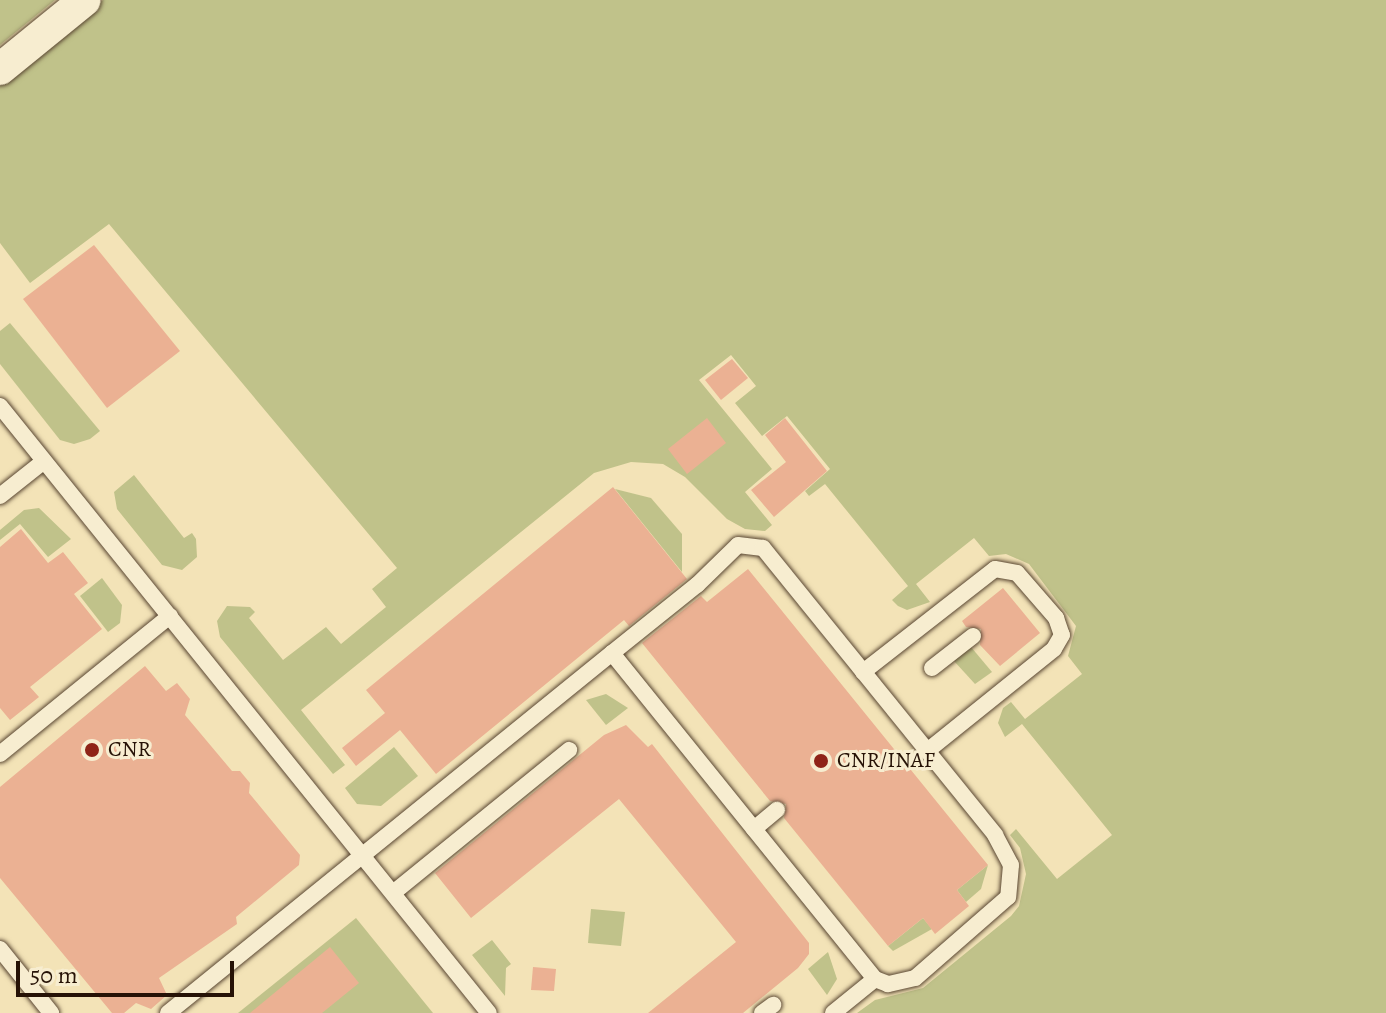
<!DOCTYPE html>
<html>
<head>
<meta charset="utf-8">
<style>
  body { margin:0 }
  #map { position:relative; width:1386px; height:1013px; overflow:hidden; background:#f3e3b7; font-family:Alegreya,serif }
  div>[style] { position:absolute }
  .green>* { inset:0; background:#c0c28a }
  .building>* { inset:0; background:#ebb193 }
  .roads { filter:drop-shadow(0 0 2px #594632) drop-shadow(0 0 2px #594632) }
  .service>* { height:16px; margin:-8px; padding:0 8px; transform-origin:8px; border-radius:8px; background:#f7edd0 }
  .minor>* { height:32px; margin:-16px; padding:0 16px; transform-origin:16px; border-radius:16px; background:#f7edd0 }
  .dots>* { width:22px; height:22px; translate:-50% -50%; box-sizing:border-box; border:4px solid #f7edd0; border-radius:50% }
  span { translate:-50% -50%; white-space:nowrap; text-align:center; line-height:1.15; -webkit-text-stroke:6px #f7edd0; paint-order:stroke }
  .poi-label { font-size:22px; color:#261206 }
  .left { translate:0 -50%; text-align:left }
  .scale { position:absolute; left:16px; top:961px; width:218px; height:36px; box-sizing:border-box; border:4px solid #261206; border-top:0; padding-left:10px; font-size:24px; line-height:28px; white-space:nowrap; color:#261206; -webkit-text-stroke:6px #f7edd0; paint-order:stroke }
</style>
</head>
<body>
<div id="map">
  <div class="green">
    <div style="clip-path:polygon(0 0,55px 0,0 45px)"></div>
    <div style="clip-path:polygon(103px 0,1386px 0,1386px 1013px,857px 1013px,875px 1000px,923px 988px,1011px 916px,1019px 906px,1026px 874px,1020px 848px,1010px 835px,1016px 829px,1057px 879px,1112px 835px,1022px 724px,1005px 737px,998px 723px,1003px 708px,1011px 702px,1025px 719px,1082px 674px,1068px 656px,1076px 626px,1029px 564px,1006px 554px,989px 556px,974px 538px,916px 584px,930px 602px,907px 610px,898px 606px,892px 600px,908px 586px,825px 484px,809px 496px,805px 491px,830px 469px,787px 416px,762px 436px,735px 403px,756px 386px,731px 355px,699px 380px,772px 469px,745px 492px,772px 525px,765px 531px,745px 529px,727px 519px,685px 477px,663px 464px,631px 462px,594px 473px,301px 710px,345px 765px,333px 774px,220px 637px,217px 621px,227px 606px,250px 607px,255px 612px,249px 618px,283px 660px,326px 627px,341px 644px,386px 607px,372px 589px,397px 568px,109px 224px,30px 283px,0 243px,0 84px)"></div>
    <div style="clip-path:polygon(10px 323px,100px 431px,90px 439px,74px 444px,60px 440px,0 364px,0 331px)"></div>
    <div style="clip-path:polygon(134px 475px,184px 538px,192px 533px,196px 539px,197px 557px,182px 570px,162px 565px,117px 509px,114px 492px)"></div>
    <div style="clip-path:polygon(615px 489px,651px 498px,682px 534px,682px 572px)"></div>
    <div style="clip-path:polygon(39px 508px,71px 539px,48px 557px,20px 524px,0 540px,0 530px,24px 510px)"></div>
    <div style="clip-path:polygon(102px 578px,122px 605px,120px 623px,108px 632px,80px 596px)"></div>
    <div style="clip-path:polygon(971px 647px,992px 672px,975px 684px,954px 661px)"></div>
    <div style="clip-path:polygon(606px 694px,628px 708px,606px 725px,586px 700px)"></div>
    <div style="clip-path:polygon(394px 747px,418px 776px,381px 806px,357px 804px,345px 788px)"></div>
    <div style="clip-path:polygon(988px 865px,981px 889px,966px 902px,957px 890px)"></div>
    <div style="clip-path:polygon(591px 909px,625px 912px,621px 946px,588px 943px)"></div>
    <div style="clip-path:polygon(356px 918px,433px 1013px,238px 1013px)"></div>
    <div style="clip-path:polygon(923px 918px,932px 929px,893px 951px,888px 946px)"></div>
    <div style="clip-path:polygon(492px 940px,511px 964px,506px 968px,505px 996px,472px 955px)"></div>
    <div style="clip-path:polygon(828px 952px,837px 979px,827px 995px,808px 969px)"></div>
  </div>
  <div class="building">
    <div style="clip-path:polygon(94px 245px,180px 351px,107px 408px,23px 299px)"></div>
    <div style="clip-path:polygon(732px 359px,748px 378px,721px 400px,705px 380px)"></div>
    <div style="clip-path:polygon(707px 418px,726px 443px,687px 474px,668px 449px)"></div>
    <div style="clip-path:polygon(785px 418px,827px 471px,774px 517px,751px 490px,786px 462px,765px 435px)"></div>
    <div style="clip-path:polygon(613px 487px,687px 579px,629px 626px,624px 620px,436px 774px,400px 730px,356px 766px,342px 748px,385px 713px,366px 690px)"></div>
    <div style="clip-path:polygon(21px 529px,48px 563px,63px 552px,88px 583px,74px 594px,102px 629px,30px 687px,39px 697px,10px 720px,0 708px,0 547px)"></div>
    <div style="clip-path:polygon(748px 569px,988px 865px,957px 890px,969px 906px,935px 934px,923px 918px,888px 946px,784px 818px,786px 804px,770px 801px,642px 643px,701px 596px,707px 602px)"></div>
    <div style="clip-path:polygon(1003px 588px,1040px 633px,1000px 666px,980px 645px,981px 629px,966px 627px,962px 621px)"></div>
    <div style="clip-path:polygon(145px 666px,166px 691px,177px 683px,190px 699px,185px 715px,232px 771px,240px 771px,250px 783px,249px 793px,300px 855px,299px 865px,236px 917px,237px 924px,159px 978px,167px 995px,151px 1009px,136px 1003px,124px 1013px,112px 1013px,0 878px,0 787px)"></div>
    <div style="clip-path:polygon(626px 725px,648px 747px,652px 744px,809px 943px,809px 954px,798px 968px,743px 1013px,648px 1013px,736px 942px,619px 799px,471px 918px,435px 873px,604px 735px)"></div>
    <div style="clip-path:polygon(330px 947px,359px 983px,322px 1013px,250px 1013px)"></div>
    <div style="clip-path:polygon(533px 967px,556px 969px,554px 991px,531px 990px)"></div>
  </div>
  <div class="roads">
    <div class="service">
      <div style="left:0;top:406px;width:779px;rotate:51.15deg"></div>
      <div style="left:0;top:496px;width:56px;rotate:-38.5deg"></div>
      <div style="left:932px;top:668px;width:52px;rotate:-38deg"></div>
      <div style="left:863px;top:672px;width:167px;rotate:-38deg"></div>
      <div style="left:995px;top:569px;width:22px;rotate:10deg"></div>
      <div style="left:1017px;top:573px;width:60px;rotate:49.1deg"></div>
      <div style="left:1056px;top:618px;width:18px;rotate:71deg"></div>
      <div style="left:1062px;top:635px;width:16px;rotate:120deg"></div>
      <div style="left:1054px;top:649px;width:163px;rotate:141.2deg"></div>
      <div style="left:0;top:754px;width:219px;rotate:-39.1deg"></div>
      <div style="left:754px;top:829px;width:30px;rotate:-40deg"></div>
      <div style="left:393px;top:893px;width:227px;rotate:-39.1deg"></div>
      <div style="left:0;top:949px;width:82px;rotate:51.4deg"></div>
      <div style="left:168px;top:1013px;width:572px;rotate:-39.04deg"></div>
      <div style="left:612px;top:653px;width:109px;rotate:-38.7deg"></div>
      <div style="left:697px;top:585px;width:57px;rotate:-44.3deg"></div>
      <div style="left:738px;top:545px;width:25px;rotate:7deg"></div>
      <div style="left:763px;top:548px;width:369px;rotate:51deg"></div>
      <div style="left:995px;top:835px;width:34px;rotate:62deg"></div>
      <div style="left:1011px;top:865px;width:32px;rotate:95deg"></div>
      <div style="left:1008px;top:897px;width:123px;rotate:138.9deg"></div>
      <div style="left:915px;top:978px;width:28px;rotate:167deg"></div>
      <div style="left:888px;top:984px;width:14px;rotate:-159deg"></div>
      <div style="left:875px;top:979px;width:419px;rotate:-128.9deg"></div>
      <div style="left:762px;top:1013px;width:14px;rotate:-36deg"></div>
      <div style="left:833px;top:1013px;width:54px;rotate:-39deg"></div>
    </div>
    <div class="minor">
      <div style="left:0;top:69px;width:109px;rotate:-39.1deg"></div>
    </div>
  </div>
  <div class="dots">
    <div style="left:92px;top:750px;background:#8f2418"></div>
    <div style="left:821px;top:761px;background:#8f2418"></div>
  </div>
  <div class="poi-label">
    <span class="left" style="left:108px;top:750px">CNR</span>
    <span class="left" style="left:837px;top:761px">CNR/INAF</span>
  </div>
  <div class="scale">50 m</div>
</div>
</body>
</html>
